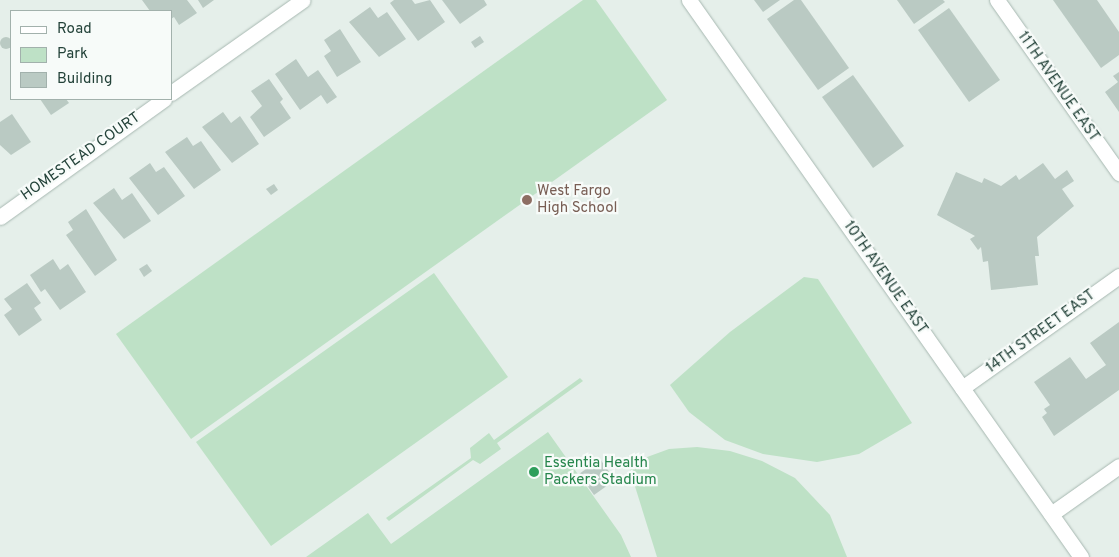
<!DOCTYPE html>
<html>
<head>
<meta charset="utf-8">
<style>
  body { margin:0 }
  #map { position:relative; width:1119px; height:557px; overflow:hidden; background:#e5efea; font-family:Overpass,sans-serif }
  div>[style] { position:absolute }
  .green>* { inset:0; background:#bee1c6 }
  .building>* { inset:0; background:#bacac3 }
  .round { border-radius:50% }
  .roads { filter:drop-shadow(0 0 1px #a7b8b1) drop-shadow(0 0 1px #a7b8b1) }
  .minor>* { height:15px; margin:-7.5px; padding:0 7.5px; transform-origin:7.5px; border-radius:7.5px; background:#fff }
  .dots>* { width:14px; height:14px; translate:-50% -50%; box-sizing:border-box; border:2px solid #f7fbf9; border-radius:50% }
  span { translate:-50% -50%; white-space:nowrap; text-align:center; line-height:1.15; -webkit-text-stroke:4.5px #f7fbf9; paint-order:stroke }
  .street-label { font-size:15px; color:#234239 }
  .education-label { font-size:15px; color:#785e54 }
  .left { translate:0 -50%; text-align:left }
  .leisure-label { font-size:15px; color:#27864d }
  .legend { position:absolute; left:10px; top:10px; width:162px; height:90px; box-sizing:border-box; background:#f7fbf9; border:1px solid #a2b1ac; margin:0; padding:6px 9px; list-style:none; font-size:15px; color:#234239 }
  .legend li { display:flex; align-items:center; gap:10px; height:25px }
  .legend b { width:25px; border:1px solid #a2b1ac }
</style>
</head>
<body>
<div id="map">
  <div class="green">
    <div style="clip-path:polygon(583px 0,596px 0,667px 100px,191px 439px,116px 334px)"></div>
    <div style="clip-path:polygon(434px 273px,508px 377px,271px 546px,196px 442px)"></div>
    <div style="clip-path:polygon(804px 277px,818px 279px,912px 423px,859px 454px,817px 462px,763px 454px,725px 440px,689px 412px,670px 385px,730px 332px)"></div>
    <div style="clip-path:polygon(580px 378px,583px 381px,497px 443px,501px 449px,480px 464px,473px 460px,389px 521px,386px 518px,471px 458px,470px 448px,489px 433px,494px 440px)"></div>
    <div style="clip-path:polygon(548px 432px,621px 535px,631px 557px,306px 557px,368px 513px,391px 544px)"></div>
    <div style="clip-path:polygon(697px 447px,730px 451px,762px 461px,795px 478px,830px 515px,847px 557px,657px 557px,628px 464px,669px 449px)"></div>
  </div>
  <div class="building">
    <div style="clip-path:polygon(142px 0,187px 0,197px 13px,179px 25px,174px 17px,171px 19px,171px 11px,150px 11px)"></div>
    <div style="clip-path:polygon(198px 0,214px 0,203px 8px)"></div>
    <div style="clip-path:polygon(394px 0,412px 0,415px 4px,430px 0,445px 22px,418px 41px,390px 3px)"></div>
    <div style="clip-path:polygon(442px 0,484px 0,487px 5px,460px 24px)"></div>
    <div style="clip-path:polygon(754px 0,780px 0,763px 12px)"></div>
    <div style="clip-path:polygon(794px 0,801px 0,849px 68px,818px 90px,767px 19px)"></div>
    <div style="clip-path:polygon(897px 0,943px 0,945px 2px,914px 24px)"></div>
    <div style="clip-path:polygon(1053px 0,1097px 0,1119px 32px,1119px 55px,1101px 68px)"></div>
    <div style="clip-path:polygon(370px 7px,378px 18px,387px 12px,406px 39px,379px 57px,349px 22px)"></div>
    <div style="clip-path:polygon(949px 8px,1000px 80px,969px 102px,918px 30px)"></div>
    <div style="clip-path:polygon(340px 29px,361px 62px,337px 77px,324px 56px,331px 51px,324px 40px)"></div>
    <div style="clip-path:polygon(480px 36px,484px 42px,475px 48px,471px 42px)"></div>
    <div class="round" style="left:0;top:37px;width:12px;height:12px"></div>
    <div style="clip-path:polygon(296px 59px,308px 77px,318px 70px,337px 97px,327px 104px,321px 95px,300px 110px,275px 74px)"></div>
    <div style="clip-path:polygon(1119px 72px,1119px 112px,1105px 92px,1118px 82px,1113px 76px)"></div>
    <div style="clip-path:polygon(853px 75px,904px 146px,873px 168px,822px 97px)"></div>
    <div style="clip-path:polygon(269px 79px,283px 99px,280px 102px,291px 118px,264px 137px,250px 117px,262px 106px,251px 91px)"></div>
    <div style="clip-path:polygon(40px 99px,66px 99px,69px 103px,51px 115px)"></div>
    <div style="clip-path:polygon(223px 112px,231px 123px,240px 116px,259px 144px,232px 163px,202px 127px)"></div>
    <div style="clip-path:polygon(12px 114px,31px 142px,11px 155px,0 145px,0 122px)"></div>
    <div style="clip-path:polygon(187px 137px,193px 146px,201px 141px,221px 170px,194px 189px,165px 152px)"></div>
    <div style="clip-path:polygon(150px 163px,156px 172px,164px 167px,185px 196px,158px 215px,129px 178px)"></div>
    <div style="clip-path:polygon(1043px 163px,1055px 179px,1067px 170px,1074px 181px,1062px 189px,1074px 206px,1037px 237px,1039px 256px,1035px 256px,1038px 285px,991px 290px,988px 261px,983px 262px,981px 247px,978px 250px,970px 239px,975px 236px,937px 215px,956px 172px,982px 183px,984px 178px,1001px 186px,1016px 175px,1019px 180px)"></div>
    <div style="clip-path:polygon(274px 184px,278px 190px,271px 195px,266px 189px)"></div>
    <div style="clip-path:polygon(114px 188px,122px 200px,132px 193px,151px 221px,124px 239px,93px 203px)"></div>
    <div style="clip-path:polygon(86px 209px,117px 260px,95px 276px,66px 235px,73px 230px,68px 222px)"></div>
    <div style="clip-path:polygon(53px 259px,60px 270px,68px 264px,86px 292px,60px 310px,45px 289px,41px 292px,30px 275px)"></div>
    <div style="clip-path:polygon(147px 264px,152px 271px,144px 277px,139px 269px)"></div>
    <div style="clip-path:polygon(27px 283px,41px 303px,34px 308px,42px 320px,19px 336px,4px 315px,12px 309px,4px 299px)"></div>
    <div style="clip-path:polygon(1119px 322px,1119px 390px,1054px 436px,1042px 417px,1047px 413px,1044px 409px,1050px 405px,1034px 382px,1070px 357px,1086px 379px,1106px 365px,1090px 343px)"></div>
    <div style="clip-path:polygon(600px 459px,615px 480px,594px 495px,579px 474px)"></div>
  </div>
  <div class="roads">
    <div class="minor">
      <div style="left:689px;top:0;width:681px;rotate:54.86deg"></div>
      <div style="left:997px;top:0;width:212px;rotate:54.8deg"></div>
      <div style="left:171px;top:93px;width:161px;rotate:-35.2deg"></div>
      <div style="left:0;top:217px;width:202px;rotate:-35.7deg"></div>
      <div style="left:962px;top:388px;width:193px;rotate:-35.5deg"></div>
      <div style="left:1051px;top:514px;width:83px;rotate:-35.2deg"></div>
    </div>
  </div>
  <div class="dots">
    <div style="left:527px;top:200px;background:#8d6e63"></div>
    <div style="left:534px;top:472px;background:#2e9e5b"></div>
  </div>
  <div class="street-label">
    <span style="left:1058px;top:87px;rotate:55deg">11TH AVENUE EAST</span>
    <span style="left:81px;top:157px;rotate:-35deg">HOMESTEAD COURT</span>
    <span style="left:885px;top:278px;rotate:55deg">10TH AVENUE EAST</span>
    <span style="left:1041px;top:332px;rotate:-36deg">14TH STREET EAST</span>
  </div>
  <div class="education-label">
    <span class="left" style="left:537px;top:200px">West Fargo<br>High School</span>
  </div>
  <div class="leisure-label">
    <span class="left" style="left:544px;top:472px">Essentia Health<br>Packers Stadium</span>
  </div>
  <ul class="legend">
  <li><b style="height:6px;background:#fff"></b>Road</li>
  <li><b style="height:14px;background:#bee1c6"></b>Park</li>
  <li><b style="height:14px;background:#bacac3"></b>Building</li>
  </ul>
</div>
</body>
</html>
